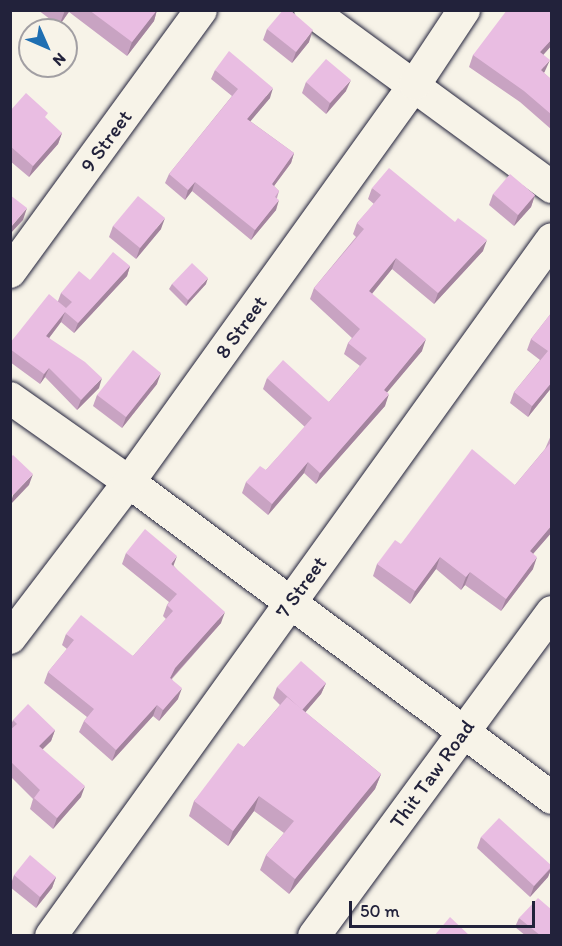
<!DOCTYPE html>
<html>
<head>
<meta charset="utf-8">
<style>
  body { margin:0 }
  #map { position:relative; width:562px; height:946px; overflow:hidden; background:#f7f3e8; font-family:Itim,sans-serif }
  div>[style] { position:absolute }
  .roads { filter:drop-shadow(0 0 2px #22223b) drop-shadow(0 0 2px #22223b) }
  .minor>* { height:32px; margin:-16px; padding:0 16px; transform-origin:16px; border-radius:16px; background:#f7f3e8 }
  .wall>* { inset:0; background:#c8a3c2 }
  .shaded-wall>* { inset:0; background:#a3849e }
  .building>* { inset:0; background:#e9bde2 }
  span { translate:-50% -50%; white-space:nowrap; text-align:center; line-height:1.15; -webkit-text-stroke:6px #f7f3e8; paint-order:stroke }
  .street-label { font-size:21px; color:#22223b }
  .frame { position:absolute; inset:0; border:12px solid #22223b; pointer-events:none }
  .north { position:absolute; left:18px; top:18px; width:60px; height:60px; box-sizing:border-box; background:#f7f3e8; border:2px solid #a29fa3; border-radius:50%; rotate:135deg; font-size:16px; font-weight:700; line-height:24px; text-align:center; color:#22223b }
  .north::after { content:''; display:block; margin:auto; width:21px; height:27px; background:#1f6fb2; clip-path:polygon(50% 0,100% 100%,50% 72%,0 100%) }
  .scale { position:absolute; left:349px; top:901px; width:186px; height:27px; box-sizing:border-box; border:3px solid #22223b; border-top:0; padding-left:8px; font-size:18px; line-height:21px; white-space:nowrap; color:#22223b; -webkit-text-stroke:4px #f7f3e8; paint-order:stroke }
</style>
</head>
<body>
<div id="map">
  <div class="roads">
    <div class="minor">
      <div style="left:310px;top:10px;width:300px;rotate:36.2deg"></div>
      <div style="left:10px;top:272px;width:324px;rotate:-53.9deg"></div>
      <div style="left:10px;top:398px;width:146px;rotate:35.2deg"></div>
      <div style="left:129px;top:482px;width:528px;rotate:36.76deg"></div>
      <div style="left:10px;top:638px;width:196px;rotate:-52.7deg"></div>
      <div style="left:129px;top:482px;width:490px;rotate:-54.3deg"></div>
      <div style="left:415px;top:84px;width:89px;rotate:-56.5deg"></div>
      <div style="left:51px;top:936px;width:858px;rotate:-54.29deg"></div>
      <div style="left:314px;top:936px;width:402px;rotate:-53.7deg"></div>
    </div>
  </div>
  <div class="wall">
    <div style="clip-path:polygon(38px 10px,157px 10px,154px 21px,127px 56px,69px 12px,59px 26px)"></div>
    <div style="clip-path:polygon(552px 10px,552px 45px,543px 55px,545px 71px,544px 73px,552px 80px,552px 130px,520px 102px,469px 67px,473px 55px)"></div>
    <div style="clip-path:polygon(267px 29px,309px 42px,292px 63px,263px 40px)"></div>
    <div style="clip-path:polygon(215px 70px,270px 98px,250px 121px,294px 153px,291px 163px,274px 186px,279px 191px,277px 198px,276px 210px,251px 240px,192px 191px,185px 200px,165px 183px,169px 174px,232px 96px,211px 79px)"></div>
    <div style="clip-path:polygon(306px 82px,346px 91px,326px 114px,302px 93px)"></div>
    <div style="clip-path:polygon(10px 111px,62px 133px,58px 144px,29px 177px,10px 161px)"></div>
    <div style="clip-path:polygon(372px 188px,483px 251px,434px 304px,392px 269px,372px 294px,422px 351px,387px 392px,385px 406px,316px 484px,304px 473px,268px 515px,242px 493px,246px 482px,266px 470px,305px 427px,263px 389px,267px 378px,329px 402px,360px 366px,344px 354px,348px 343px,352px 338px,310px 299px,314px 288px,356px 237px,353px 234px,357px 223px,374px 204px,368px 199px)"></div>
    <div style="clip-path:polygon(493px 194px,535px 195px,531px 207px,514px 226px,489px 205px)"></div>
    <div style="clip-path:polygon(113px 226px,161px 229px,136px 259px,109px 237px)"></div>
    <div style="clip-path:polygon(130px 266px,127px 276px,74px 333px,61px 322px,49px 338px,99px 388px,77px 410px,45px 377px,40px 384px,10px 362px,10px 343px,58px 301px,61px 293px,90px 280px)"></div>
    <div style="clip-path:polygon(172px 284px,206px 284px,186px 306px,169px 289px)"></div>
    <div style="clip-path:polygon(552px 312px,552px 387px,528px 417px,510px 403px,514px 392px,540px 360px,527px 350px,531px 339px)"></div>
    <div style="clip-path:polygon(157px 384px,122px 428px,93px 406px,97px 395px)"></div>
    <div style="clip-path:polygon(552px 433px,552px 532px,533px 554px,533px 569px,501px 611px,465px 585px,461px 590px,436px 569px,410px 604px,373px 576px,377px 564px,401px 544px,515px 485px,545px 449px)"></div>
    <div style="clip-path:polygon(126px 553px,174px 566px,221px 623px,172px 679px,178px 699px,159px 721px,153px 716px,112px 761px,79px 732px,84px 721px,87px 717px,44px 683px,48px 672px,67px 649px,62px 645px,66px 634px,133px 656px,166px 619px,163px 616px,167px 605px,169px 602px,122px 564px)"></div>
    <div style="clip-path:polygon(326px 683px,321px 694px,305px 712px,381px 774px,375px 789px,289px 894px,260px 870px,266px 855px,284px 833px,254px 811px,228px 846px,189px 816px,194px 801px,244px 747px,280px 705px,273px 698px,277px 687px)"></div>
    <div style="clip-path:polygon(13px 720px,55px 730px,51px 741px,42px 749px,81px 797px,53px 829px,30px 809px,33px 799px,10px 776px,10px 727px)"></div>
    <div style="clip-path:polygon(481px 837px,552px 866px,548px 877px,530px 897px,477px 848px)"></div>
    <div style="clip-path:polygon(14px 875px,56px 877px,52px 888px,36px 908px,10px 887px)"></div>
    <div style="clip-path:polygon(519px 918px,552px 936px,526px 936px,515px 927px)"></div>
  </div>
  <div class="shaded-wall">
    <div style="clip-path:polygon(65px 10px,70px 10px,59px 26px,64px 13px)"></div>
    <div style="clip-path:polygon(157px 10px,154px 21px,127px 56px,132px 42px)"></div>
    <div style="clip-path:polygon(313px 30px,309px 42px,292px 63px,296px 52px)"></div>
    <div style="clip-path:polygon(552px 39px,552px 45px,536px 63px,540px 52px)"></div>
    <div style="clip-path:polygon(550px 60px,545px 71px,537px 82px,541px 70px)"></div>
    <div style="clip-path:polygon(351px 80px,346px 91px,326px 114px,330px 103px)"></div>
    <div style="clip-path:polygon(273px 88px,270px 98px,244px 129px,247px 119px)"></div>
    <div style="clip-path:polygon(62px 133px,58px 144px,29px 177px,33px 166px)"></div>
    <div style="clip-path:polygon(294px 153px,291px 163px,268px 194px,272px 184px)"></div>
    <div style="clip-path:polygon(195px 182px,192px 191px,185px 200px,188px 190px)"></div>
    <div style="clip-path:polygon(535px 195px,531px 207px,514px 226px,518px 215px)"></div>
    <div style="clip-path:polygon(279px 200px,276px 210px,251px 240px,255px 230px)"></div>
    <div style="clip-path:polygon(27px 208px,23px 220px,10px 234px,10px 228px)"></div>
    <div style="clip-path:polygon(165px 218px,161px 229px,136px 259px,140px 248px)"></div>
    <div style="clip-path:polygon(487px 240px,483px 251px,434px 304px,438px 293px)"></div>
    <div style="clip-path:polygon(396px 258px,392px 269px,365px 302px,369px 291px)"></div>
    <div style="clip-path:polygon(130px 266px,127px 276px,74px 333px,78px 323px)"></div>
    <div style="clip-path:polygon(208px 278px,206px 284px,186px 306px,188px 300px)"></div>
    <div style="clip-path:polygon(65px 312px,61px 322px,43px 346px,46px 336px)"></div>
    <div style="clip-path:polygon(426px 339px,422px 351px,380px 401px,384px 390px)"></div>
    <div style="clip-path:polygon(49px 368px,45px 377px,40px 384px,44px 374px)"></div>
    <div style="clip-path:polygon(161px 373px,157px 384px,122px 428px,126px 417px)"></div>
    <div style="clip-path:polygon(102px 378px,99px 388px,77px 410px,81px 400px)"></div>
    <div style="clip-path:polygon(552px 382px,552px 387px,528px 417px,532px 406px)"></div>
    <div style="clip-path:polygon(389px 394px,385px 406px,316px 484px,320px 473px)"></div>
    <div style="clip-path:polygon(308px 462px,304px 473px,268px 515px,272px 504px)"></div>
    <div style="clip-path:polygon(33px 474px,29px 485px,10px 505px,13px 495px)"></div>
    <div style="clip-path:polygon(552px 525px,552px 532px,525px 563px,530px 551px)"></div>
    <div style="clip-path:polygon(177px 556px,173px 567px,171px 564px)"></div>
    <div style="clip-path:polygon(440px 557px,436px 569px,410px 604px,415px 591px)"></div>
    <div style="clip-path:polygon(537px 557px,533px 569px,501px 611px,506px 599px)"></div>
    <div style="clip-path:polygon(470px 572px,465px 585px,461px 590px,466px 577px)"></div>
    <div style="clip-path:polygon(225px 612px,221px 623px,171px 679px,170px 678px,175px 668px)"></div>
    <div style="clip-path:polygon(326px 683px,321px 694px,298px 721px,302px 710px)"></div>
    <div style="clip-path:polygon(182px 688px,178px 699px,159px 721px,163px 710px)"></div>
    <div style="clip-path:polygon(157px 705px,153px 716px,112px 761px,116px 750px)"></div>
    <div style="clip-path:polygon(55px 730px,51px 741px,35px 757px,39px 746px)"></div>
    <div style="clip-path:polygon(381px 774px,375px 789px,289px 894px,295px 879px)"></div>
    <div style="clip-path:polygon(85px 786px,81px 797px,53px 829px,57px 818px)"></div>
    <div style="clip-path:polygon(259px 796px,254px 811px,228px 846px,233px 831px)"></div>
    <div style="clip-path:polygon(552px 867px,548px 877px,530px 897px,534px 886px)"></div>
    <div style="clip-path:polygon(56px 877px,52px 888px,36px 908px,40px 897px)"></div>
  </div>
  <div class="building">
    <div style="clip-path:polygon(89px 10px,157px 10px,132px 42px)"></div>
    <div style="clip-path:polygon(283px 10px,290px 10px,313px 30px,296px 52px,267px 29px)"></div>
    <div style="clip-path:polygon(507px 10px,552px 10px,552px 39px,540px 52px,550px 60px,541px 70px,552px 80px,552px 115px,524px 91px,473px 55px)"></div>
    <div style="clip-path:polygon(229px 51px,273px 88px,247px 119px,294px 153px,272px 184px,279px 191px,275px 197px,279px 200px,255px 230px,195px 182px,188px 190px,169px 174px,238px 89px,215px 70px)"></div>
    <div style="clip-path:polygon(326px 59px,351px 80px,330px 103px,306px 82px)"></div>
    <div style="clip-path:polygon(26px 93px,48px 113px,45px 117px,62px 133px,33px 166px,10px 146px,10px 111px)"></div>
    <div style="clip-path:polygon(389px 168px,455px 222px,458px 218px,487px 240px,438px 293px,396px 258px,369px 291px,426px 339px,384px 390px,389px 394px,320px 473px,308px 462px,272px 504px,246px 482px,260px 466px,266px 470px,312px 418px,267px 378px,283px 360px,329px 402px,367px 358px,348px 343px,360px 329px,314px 288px,364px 229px,357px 223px,381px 195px,372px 188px)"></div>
    <div style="clip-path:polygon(510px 174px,535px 195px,518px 215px,493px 194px)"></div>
    <div style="clip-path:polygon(10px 195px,27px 208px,10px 228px)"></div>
    <div style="clip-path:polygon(138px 196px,165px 218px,140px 248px,113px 226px)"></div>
    <div style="clip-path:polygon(113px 252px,130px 266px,78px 323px,65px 312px,46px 336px,85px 362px,102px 378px,81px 400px,49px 368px,44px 374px,10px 349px,10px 343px,49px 294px,66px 308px,72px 302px,61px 293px,79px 271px,90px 280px)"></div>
    <div style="clip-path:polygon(192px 263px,208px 278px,188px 300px,172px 284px)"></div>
    <div style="clip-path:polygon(552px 312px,552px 382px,532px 406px,514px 392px,548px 351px,531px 339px)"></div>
    <div style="clip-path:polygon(133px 350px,161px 373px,126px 417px,97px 395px)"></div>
    <div style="clip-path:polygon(552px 441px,552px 525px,530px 551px,537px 557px,506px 599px,470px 572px,466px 577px,440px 557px,415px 591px,377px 564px,395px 540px,401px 544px,472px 449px,515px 485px)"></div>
    <div style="clip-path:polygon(13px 455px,33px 474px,13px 495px,10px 493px,10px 458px)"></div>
    <div style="clip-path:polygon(145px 529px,177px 556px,171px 564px,225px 612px,175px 668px,170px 678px,182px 688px,163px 710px,157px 705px,116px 750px,84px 721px,94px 709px,48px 672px,74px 640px,66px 634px,81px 615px,133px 656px,173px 611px,167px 605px,177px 594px,126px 553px)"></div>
    <div style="clip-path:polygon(301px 661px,326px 683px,302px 710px,277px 687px)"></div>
    <div style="clip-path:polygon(287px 697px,381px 774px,295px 879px,266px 855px,294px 821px,259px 796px,233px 831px,194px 801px,238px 743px,244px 747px)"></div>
    <div style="clip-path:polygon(28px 704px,55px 730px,39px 746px,85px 786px,57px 818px,34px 798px,40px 790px,10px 761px,10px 730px,17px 724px,13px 720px)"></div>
    <div style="clip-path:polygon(499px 818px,552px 866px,534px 886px,481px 837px)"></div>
    <div style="clip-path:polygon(30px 855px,56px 877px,40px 897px,14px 875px)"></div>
    <div style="clip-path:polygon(538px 898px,552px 910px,552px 936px,541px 936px,519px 918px)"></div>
    <div style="clip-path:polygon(450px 917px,470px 936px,434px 936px)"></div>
  </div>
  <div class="street-label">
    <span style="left:106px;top:141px;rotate:-54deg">9 Street</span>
    <span style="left:241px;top:327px;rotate:-54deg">8 Street</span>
    <span style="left:301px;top:587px;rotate:-54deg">7 Street</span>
    <span style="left:432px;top:774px;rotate:-54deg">Thit Taw Road</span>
  </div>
  <div class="frame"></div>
  <div class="north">N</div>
  <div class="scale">50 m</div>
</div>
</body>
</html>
